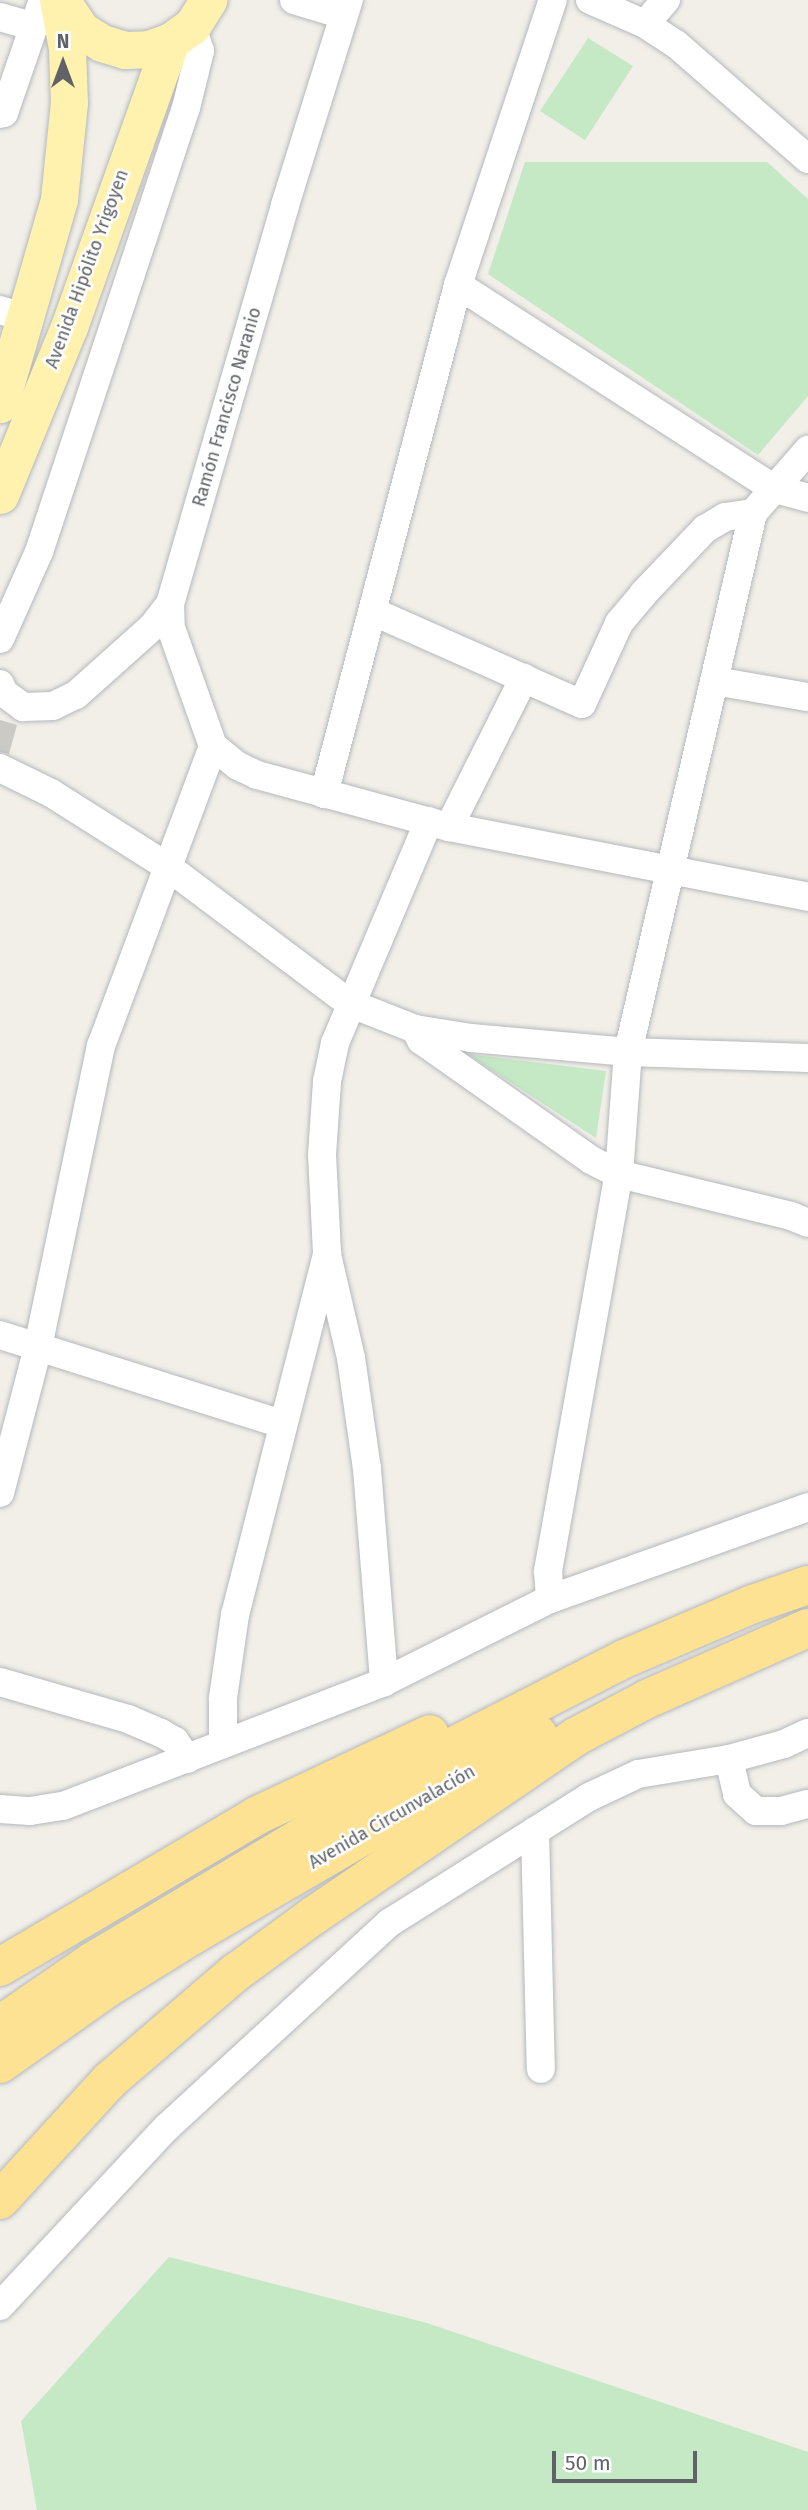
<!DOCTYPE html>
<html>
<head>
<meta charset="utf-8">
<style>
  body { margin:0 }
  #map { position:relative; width:808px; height:2510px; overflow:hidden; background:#f1efe8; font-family:"Fira Sans",sans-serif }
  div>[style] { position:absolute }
  .green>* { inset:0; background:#c5e8c5 }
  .building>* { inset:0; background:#cccac5 }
  .roads { filter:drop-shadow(0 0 2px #b5b8bc) drop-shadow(0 0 2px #b5b8bc) }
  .minor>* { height:28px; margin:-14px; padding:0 14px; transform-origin:14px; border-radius:14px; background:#fff }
  .major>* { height:37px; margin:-18.5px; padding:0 18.5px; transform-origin:18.5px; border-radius:18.5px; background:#fff2af }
  .highway>* { height:38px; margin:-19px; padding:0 19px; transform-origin:19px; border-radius:19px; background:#fde293 }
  span { translate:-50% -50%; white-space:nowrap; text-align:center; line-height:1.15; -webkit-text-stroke:5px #fff; paint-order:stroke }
  .street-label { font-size:18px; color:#5f6368 }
  .north { position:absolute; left:28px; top:28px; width:70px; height:70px; -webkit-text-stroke:5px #fff; paint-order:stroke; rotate:0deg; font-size:19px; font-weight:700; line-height:28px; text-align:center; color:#5f6368 }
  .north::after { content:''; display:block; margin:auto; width:24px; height:32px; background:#5f6368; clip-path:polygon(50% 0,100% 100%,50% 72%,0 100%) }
  .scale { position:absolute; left:552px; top:2451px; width:145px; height:32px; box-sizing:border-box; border:4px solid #5f6368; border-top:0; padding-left:9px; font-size:21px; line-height:24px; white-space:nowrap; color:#5f6368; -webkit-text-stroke:5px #fff; paint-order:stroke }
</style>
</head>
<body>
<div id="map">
  <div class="green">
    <div style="clip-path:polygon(588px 38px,633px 66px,585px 140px,540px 111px)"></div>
    <div style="clip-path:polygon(525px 162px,767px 162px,808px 199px,808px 396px,758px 455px,488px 274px)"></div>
    <div style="clip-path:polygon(467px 1054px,606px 1071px,596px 1138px)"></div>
    <div style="clip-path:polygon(169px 2257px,427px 2323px,808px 2452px,808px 2510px,37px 2510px,21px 2421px)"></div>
  </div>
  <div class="building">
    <div style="clip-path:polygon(0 720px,17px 725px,9px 754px,0 752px)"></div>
  </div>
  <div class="roads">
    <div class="minor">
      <div style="left:294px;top:0;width:52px;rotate:16.7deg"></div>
      <div style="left:590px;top:0;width:60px;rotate:23.6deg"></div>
      <div style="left:645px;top:24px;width:37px;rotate:33deg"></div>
      <div style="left:676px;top:44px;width:175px;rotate:41.1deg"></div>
      <div style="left:0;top:17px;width:32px;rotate:16deg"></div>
      <div style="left:645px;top:24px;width:32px;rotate:-49deg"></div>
      <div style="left:0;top:114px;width:4px;rotate:-14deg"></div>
      <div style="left:4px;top:113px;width:120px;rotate:-71deg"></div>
      <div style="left:458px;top:285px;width:377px;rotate:32.8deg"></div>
      <div style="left:775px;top:489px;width:34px;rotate:15deg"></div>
      <div style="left:0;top:310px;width:28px;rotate:17deg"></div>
      <div style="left:170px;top:604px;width:24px;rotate:88deg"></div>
      <div style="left:171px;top:628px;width:125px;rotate:70.4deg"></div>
      <div style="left:213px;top:746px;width:32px;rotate:39deg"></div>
      <div style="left:238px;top:766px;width:21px;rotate:25deg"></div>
      <div style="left:257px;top:775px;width:199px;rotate:15.2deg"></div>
      <div style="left:449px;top:827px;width:366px;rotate:11deg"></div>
      <div style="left:374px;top:612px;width:227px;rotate:23.9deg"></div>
      <div style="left:582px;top:704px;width:89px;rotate:-65.4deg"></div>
      <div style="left:619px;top:623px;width:38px;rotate:-50deg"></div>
      <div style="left:643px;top:594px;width:90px;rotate:-46.4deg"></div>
      <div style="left:705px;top:529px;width:23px;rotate:-31deg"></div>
      <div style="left:725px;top:517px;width:28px;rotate:-8deg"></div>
      <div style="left:0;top:639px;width:95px;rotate:-65.9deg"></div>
      <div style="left:39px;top:552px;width:468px;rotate:-71.7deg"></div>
      <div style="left:186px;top:108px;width:59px;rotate:-76.2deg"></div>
      <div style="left:200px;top:51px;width:26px;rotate:-108deg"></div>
      <div style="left:715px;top:681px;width:94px;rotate:9.8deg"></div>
      <div style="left:0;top:684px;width:10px;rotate:66deg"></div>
      <div style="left:4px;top:693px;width:24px;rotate:36deg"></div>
      <div style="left:23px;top:707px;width:30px;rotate:-2deg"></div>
      <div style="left:53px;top:706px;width:25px;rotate:-26deg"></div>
      <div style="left:76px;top:695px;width:102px;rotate:-41.8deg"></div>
      <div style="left:152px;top:627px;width:29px;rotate:-52deg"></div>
      <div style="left:170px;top:604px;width:415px;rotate:-73.9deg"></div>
      <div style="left:285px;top:205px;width:215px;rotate:-72.7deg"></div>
      <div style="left:0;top:768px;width:57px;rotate:26.1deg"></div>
      <div style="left:51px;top:793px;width:138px;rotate:32.3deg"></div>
      <div style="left:168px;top:867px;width:226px;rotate:36.9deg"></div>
      <div style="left:349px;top:1003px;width:71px;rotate:21.5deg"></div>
      <div style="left:415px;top:1029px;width:57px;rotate:9.1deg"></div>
      <div style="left:471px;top:1038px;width:158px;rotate:5.1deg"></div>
      <div style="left:628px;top:1052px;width:180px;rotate:1.9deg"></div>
      <div style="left:324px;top:794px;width:526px;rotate:-75.25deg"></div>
      <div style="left:458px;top:285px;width:300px;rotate:-71.6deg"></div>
      <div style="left:449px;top:827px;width:167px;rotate:-63.3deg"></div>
      <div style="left:415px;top:1029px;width:13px;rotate:61deg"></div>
      <div style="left:421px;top:1040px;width:208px;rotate:35.2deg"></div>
      <div style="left:591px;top:1160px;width:31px;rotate:27deg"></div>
      <div style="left:619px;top:1174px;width:177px;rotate:13.7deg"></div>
      <div style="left:791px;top:1216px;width:18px;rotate:22deg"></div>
      <div style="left:328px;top:1259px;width:102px;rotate:76.9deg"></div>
      <div style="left:351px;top:1358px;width:112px;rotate:81.8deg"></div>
      <div style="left:367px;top:1469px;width:214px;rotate:85.4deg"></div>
      <div style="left:0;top:1335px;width:297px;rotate:17.5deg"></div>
      <div style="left:0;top:1493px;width:151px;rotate:-75.4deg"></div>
      <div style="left:38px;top:1347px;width:308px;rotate:-78.2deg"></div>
      <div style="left:101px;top:1046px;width:320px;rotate:-69.5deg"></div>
      <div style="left:550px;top:1599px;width:274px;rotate:-19.6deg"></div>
      <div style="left:0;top:1682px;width:133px;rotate:16.1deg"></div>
      <div style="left:128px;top:1719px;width:36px;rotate:23deg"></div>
      <div style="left:161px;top:1733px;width:16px;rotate:30deg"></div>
      <div style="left:175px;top:1741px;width:22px;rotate:56deg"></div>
      <div style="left:223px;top:1744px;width:46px;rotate:-90deg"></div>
      <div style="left:223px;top:1698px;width:84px;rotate:-81.8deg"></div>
      <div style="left:235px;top:1615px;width:374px;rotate:-75.7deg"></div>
      <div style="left:327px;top:1253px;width:98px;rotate:-92.9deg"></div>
      <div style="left:322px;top:1155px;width:74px;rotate:-86.1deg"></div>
      <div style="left:327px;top:1081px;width:39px;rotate:-78deg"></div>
      <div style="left:335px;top:1043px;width:241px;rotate:-67.1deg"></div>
      <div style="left:729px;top:1759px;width:36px;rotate:77deg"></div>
      <div style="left:737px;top:1794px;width:25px;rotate:42deg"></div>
      <div style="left:756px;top:1811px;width:25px"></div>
      <div style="left:781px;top:1811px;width:28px;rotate:-15deg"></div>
      <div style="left:0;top:1809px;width:30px;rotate:4deg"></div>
      <div style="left:30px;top:1811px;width:33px;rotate:-9deg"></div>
      <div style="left:63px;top:1806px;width:344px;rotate:-21.1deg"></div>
      <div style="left:384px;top:1682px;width:186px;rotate:-26.6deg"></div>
      <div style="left:550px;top:1599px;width:28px;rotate:-94deg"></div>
      <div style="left:548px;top:1571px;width:403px;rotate:-79.9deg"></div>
      <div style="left:619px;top:1174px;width:122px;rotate:-85.8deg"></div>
      <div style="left:628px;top:1052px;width:553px;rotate:-76.94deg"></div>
      <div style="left:753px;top:513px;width:84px;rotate:-48.9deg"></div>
      <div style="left:535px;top:1831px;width:238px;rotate:88.6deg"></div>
      <div style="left:0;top:2306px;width:243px;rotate:-47deg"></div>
      <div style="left:166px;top:2128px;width:303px;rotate:-42.6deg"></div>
      <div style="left:389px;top:1923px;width:236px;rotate:-32.2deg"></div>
      <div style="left:589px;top:1797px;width:54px;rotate:-25.1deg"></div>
      <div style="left:638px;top:1774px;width:92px;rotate:-9.4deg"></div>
      <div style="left:729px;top:1759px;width:57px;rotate:-15.3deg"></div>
      <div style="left:784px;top:1744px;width:26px;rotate:-25deg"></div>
    </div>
    <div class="major">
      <div style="left:61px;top:0;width:36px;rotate:56deg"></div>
      <div style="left:81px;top:30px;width:25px;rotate:32deg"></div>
      <div style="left:102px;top:43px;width:24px;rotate:17deg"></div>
      <div style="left:125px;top:50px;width:24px;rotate:-2deg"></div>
      <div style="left:149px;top:49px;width:23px;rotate:-20deg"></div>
      <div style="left:171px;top:41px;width:26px;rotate:-36deg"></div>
      <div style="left:192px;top:26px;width:31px;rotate:-58deg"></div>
      <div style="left:0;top:404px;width:213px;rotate:-73.9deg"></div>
      <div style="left:59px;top:199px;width:97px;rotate:-84.1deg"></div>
      <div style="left:69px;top:103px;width:55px;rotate:-92.1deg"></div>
      <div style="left:67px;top:48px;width:49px;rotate:-100.6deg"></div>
      <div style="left:0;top:495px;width:182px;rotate:-67.7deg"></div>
      <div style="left:69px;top:327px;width:304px;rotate:-70.4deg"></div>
    </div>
    <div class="highway">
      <div style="left:0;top:1967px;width:297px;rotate:-30.5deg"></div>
      <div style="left:256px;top:1816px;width:192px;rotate:-25.2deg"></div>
      <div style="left:0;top:2025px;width:113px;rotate:-34.5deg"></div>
      <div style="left:93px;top:1961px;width:413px;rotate:-30.8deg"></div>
      <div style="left:448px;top:1749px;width:198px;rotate:-27.1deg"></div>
      <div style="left:624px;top:1659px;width:140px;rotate:-23.1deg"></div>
      <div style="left:753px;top:1604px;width:58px;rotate:-19.1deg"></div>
      <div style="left:0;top:2064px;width:133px;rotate:-35.2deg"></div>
      <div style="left:109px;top:1987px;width:99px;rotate:-31.8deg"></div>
      <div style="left:193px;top:1935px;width:399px;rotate:-30.2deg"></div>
      <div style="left:0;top:2200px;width:163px;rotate:-47.5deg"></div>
      <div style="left:110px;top:2080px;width:165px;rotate:-40.6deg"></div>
      <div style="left:235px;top:1973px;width:97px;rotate:-36.2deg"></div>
      <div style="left:313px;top:1916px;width:317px;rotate:-34.3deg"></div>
      <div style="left:575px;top:1737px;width:81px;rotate:-27.8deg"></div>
      <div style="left:647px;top:1699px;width:176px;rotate:-23.8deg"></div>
    </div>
  </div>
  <div class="street-label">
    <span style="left:87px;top:269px;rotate:-70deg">Avenida Hipólito Yrigoyen</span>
    <span style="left:227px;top:407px;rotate:-74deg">Ramón Francisco Naranio</span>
    <span style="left:392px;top:1817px;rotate:-30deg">Avenida Circunvalación</span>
  </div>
  <div class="north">N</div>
  <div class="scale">50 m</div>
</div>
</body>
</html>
